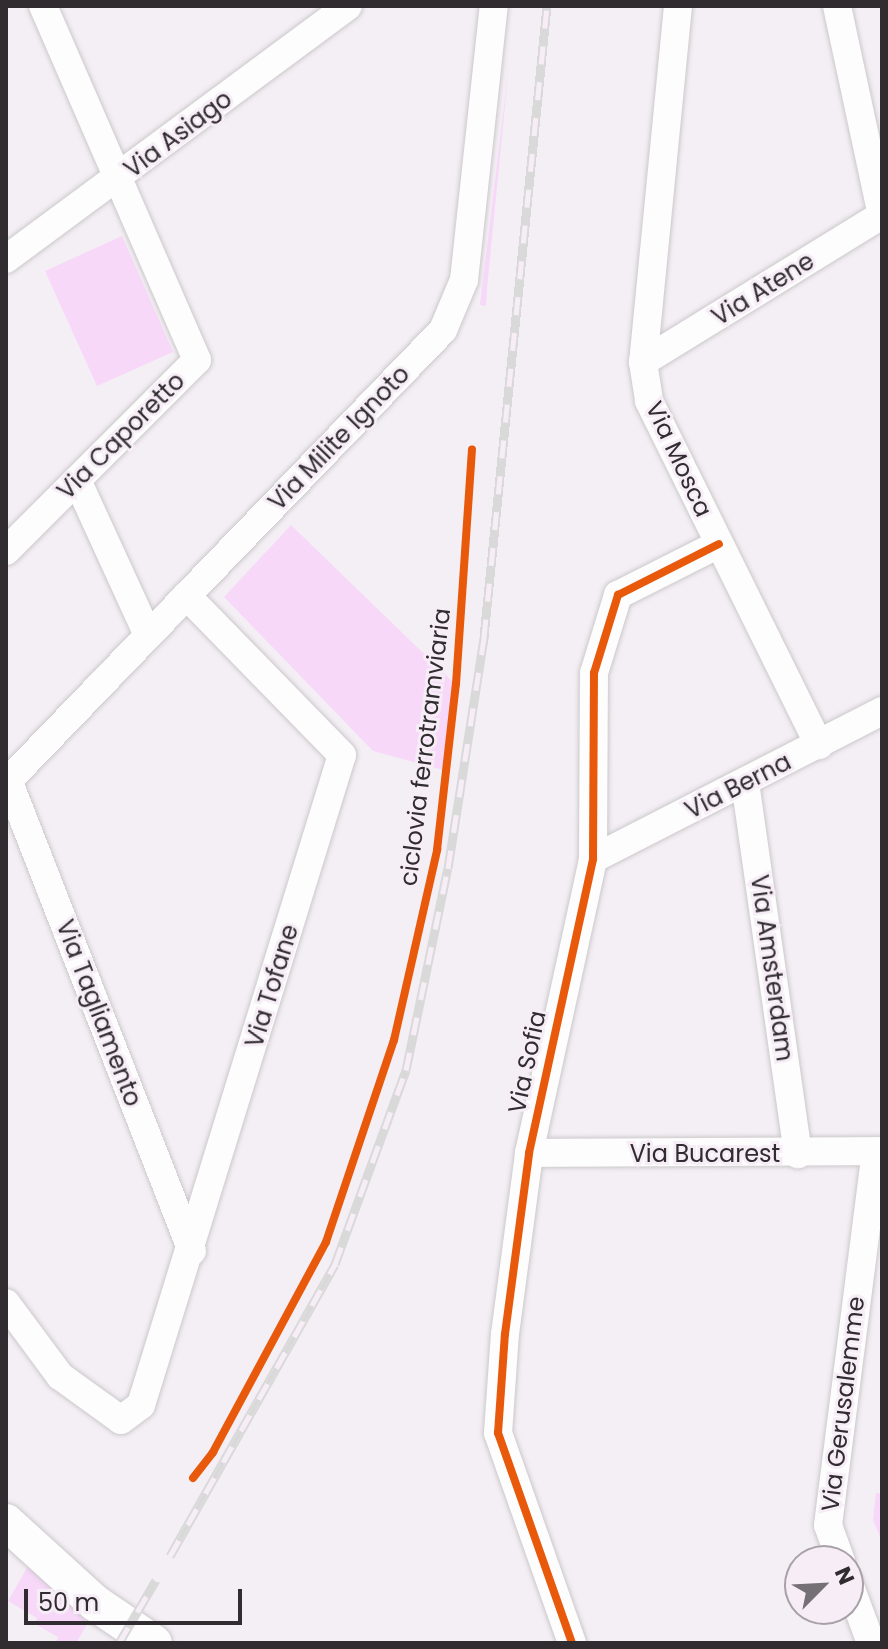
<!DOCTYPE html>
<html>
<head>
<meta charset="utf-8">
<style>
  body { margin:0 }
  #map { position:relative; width:888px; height:1649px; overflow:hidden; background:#f4eff4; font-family:Poppins,sans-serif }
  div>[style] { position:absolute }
  .green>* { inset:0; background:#f7d8f9 }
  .roads { filter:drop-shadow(0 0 2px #cbc8cb) drop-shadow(0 0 2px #cbc8cb) }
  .minor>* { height:28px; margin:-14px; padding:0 14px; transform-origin:14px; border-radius:14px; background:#fdfdfd }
  .major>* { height:36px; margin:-18px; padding:0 18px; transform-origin:18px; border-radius:18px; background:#fdfdfd }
  .rail>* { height:9px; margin-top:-4.5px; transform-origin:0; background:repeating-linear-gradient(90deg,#f6edf6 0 18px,#dad9da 0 36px); box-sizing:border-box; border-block:2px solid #dad9da }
  .cycleway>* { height:8px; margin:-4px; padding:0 4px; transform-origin:4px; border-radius:4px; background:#e8590c }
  span { translate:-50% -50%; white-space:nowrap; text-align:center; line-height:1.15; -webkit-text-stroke:6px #f6edf6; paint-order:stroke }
  .street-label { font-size:24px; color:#302c30 }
  .frame { position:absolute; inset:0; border:8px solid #302c30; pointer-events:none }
  .north { position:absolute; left:784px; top:1545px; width:80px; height:80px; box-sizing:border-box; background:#f6edf6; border:2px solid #a7a0a7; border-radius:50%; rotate:66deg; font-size:22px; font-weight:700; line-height:32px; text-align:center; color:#302c30 }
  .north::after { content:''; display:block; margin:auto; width:28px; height:36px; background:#757075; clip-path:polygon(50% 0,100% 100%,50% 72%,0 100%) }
  .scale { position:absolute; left:24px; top:1589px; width:218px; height:36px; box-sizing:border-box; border:4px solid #302c30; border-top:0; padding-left:10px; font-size:24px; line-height:28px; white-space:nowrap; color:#302c30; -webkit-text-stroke:6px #f6edf6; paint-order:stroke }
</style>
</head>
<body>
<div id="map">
  <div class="green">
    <div style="clip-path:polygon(509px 65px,487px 289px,486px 306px,480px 305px)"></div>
    <div style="clip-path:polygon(122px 236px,173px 352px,97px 386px,45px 271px)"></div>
    <div style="clip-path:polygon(291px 525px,453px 682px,443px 770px,373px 751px,224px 597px)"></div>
    <div style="clip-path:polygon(876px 1493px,882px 1494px,882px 1542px,873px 1520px)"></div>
    <div style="clip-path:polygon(28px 1566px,88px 1623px,76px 1643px,56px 1643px,58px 1637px,35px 1624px,37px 1618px,8px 1601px)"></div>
  </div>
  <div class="roads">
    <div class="minor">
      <div style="left:678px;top:6px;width:358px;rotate:95.6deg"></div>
      <div style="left:643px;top:362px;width:39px;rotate:81deg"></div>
      <div style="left:649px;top:401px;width:384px;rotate:63.7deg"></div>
      <div style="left:837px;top:6px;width:215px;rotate:77.9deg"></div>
      <div style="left:6px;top:259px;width:425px;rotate:-36.5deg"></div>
      <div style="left:643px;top:362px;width:281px;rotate:-31.6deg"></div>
      <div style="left:77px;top:480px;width:170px;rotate:65.4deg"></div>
      <div style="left:6px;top:551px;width:270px;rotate:-45deg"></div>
      <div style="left:197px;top:360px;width:386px;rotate:-113.5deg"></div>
      <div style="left:6px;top:775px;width:511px;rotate:68.66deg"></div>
      <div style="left:745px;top:782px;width:376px;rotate:81.9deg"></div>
      <div style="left:6px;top:783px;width:629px;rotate:-46.03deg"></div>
      <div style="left:443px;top:330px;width:54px;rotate:-67.2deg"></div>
      <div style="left:464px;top:280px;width:276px;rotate:-83.8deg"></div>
      <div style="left:593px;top:859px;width:325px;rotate:-27.1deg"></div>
      <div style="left:529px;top:1153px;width:353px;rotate:-0.3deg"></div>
      <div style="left:6px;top:1303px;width:91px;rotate:53.5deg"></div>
      <div style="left:60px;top:1376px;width:75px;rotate:35.8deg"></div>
      <div style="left:121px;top:1420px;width:25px;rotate:-37deg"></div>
      <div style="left:141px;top:1405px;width:680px;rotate:-72.82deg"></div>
      <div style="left:342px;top:755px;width:223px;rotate:-134.3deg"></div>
      <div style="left:841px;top:1561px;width:38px;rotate:-110deg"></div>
      <div style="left:828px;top:1525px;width:377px;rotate:-82.7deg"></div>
      <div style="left:848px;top:1581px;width:66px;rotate:69.6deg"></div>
      <div style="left:572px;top:1643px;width:223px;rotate:-109.4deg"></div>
      <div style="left:498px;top:1433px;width:99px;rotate:-86deg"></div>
      <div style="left:505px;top:1334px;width:183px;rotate:-82.4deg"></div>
      <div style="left:529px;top:1153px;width:301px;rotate:-77.7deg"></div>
      <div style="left:593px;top:859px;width:186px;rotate:-89.7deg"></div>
      <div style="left:594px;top:673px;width:82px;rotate:-72.9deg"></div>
      <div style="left:618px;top:595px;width:113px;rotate:-26.8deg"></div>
    </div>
    <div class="major">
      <div style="left:6px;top:1522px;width:120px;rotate:42.3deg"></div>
      <div style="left:95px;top:1603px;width:71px;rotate:34.1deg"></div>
    </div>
  </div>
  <div class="rail">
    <div style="left:170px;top:1556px;width:335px;rotate:-60.5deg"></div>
    <div style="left:335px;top:1264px;width:207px;rotate:-69.9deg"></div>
    <div style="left:406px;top:1070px;width:206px;rotate:-78.3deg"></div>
    <div style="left:448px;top:868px;width:234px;rotate:-81.1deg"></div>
    <div style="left:484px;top:637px;width:634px;rotate:-84.3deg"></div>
    <div style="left:119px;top:1643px;width:73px;rotate:-59.6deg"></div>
  </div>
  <div class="cycleway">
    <div style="left:193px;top:1478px;width:33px;rotate:-52deg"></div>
    <div style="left:213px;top:1452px;width:238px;rotate:-61.7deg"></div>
    <div style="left:326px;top:1242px;width:213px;rotate:-71.4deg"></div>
    <div style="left:394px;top:1040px;width:195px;rotate:-77.2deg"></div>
    <div style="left:437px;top:850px;width:167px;rotate:-83.5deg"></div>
    <div style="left:456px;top:684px;width:235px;rotate:-86.1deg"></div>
    <div style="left:572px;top:1643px;width:223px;rotate:-109.4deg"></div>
    <div style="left:498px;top:1433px;width:99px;rotate:-86deg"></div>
    <div style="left:505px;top:1334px;width:183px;rotate:-82.4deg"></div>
    <div style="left:529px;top:1153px;width:301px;rotate:-77.7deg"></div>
    <div style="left:593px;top:859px;width:186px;rotate:-89.7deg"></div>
    <div style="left:594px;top:673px;width:82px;rotate:-72.9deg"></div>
    <div style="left:618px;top:595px;width:113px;rotate:-26.8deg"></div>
  </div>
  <div class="street-label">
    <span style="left:178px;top:134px;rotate:-37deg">Via Asiago</span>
    <span style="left:763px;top:289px;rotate:-32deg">Via Atene</span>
    <span style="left:121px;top:436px;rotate:-45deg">Via Caporetto</span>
    <span style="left:339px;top:438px;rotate:-46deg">Via Milite Ignoto</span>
    <span style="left:679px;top:459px;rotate:65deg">Via Mosca</span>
    <span style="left:425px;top:747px;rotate:-83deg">ciclovia ferrotramviaria</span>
    <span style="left:738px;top:786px;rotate:-27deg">Via Berna</span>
    <span style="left:772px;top:968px;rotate:82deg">Via Amsterdam</span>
    <span style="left:272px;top:986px;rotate:-73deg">Via Tofane</span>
    <span style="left:99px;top:1013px;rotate:69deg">Via Tagliamento</span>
    <span style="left:527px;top:1062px;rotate:-78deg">Via Sofia</span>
    <span style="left:705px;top:1154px">Via Bucarest</span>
    <span style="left:843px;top:1404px;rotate:-83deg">Via Gerusalemme</span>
  </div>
  <div class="frame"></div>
  <div class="north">N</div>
  <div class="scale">50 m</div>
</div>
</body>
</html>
